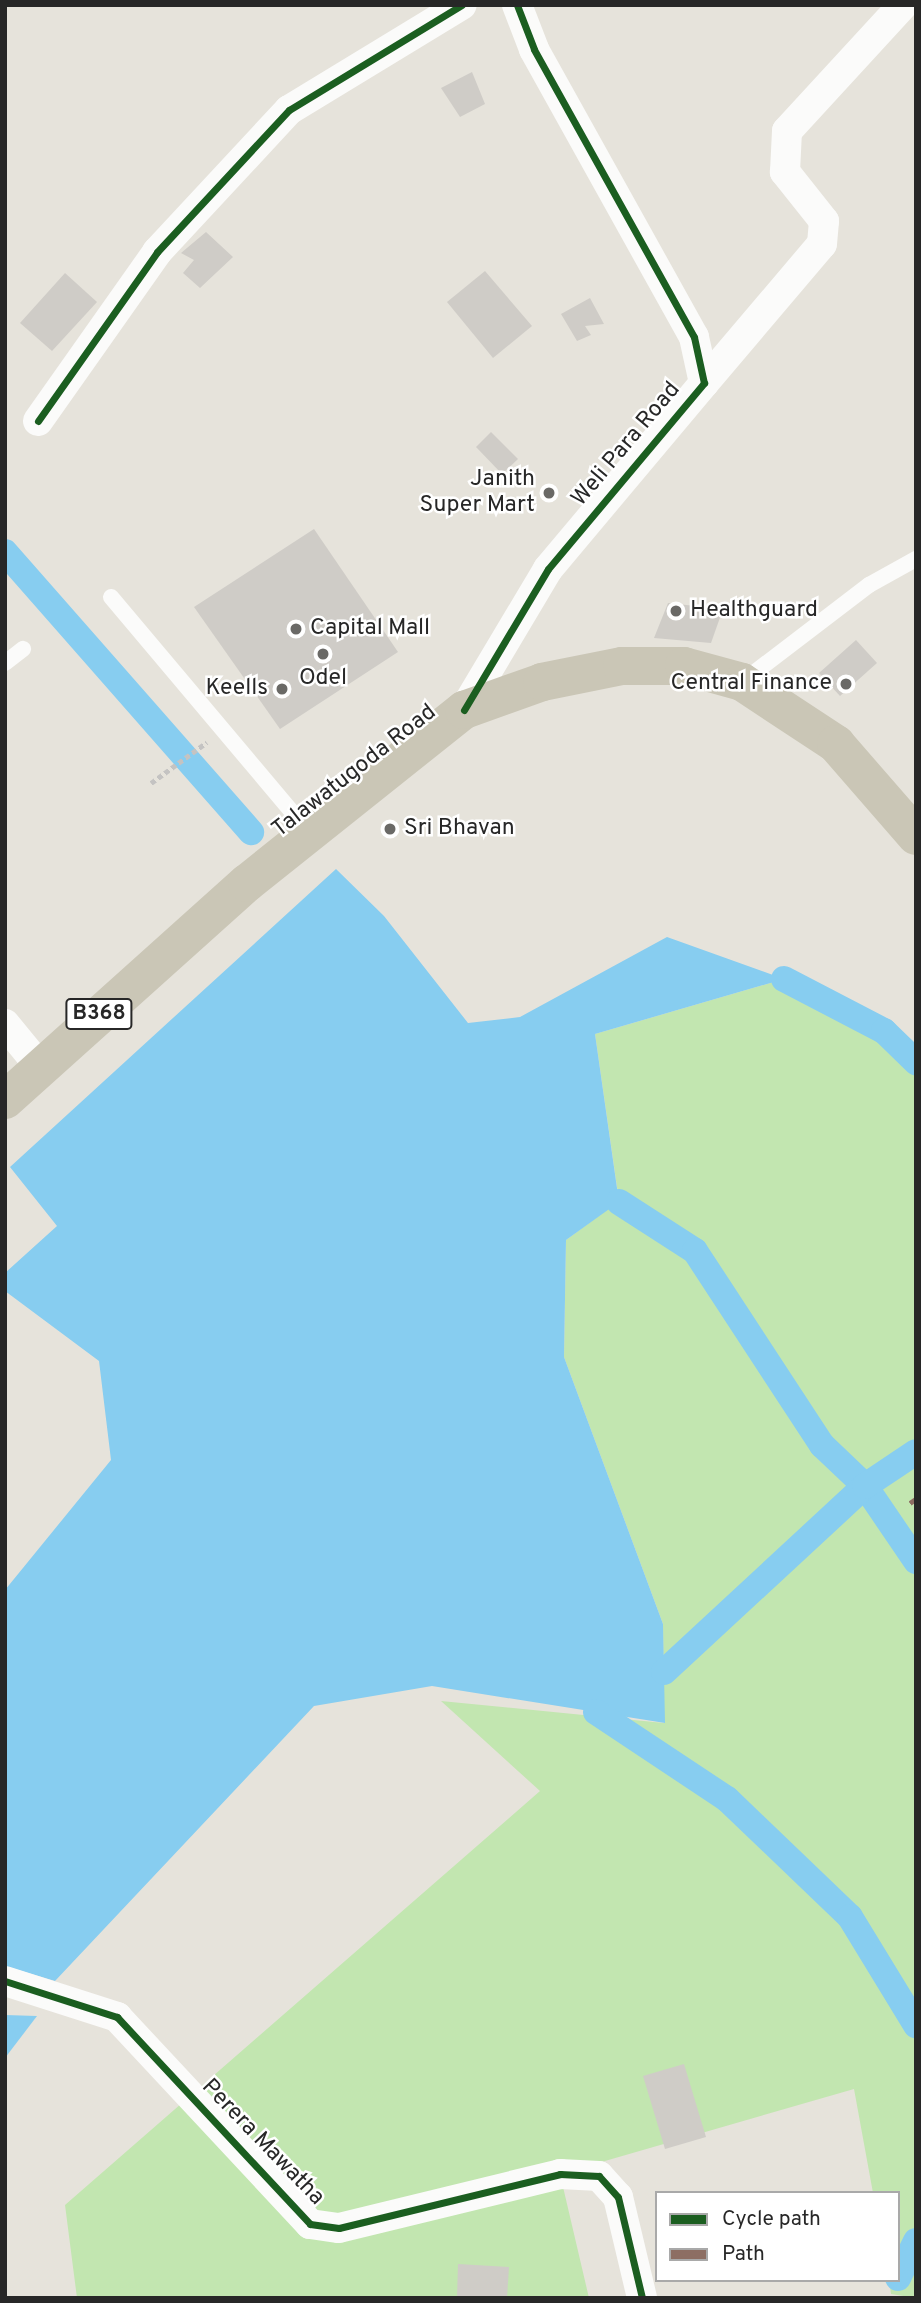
<!DOCTYPE html>
<html>
<head>
<meta charset="utf-8">
<style>
  body { margin:0 }
  #map { position:relative; width:921px; height:2303px; overflow:hidden; background:#e6e3db; font-family:Overpass,sans-serif }
  div>[style] { position:absolute }
  .green>* { inset:0; background:#c2e6b0 }
  .water>* { inset:0; background:#87cdf0 }
  .canal>* { height:26px; margin:-13px; padding:0 13px; transform-origin:13px; border-radius:13px; background:#87cdf0 }
  .building>* { inset:0; background:#cfccc7 }
  .path>* { height:4.5px; margin-top:-2.25px; transform-origin:0; background:repeating-linear-gradient(90deg,#c4c3c2 0 5px,transparent 0 8.5px) }
  .service>* { height:16px; margin:-8px; padding:0 8px; transform-origin:8px; border-radius:8px; background:#fbfbfa }
  .minor>* { height:30px; margin:-15px; padding:0 15px; transform-origin:15px; border-radius:15px; background:#fbfbfa }
  .primary>* { height:38px; margin:-19px; padding:0 19px; transform-origin:19px; border-radius:19px; background:#cac6b6 }
  .quiet>* { height:5px; margin-top:-2.5px; transform-origin:0; background:repeating-linear-gradient(90deg,#8d6e63 0 10px,transparent 0 15px) }
  .cycleway>* { height:7px; margin:-3.5px; padding:0 3.5px; transform-origin:3.5px; border-radius:3.5px; background:#1b5e20 }
  .dots>* { width:19px; height:19px; translate:-50% -50%; box-sizing:border-box; border:4px solid #fff; border-radius:50% }
  span { translate:-50% -50%; white-space:nowrap; text-align:center; line-height:1.15; -webkit-text-stroke:5px #fff; paint-order:stroke }
  .shield-label span { padding:2px 5px; background:#fff; border:2px solid; border-radius:5px; -webkit-text-stroke-width:0 }
  .shield-label { font-size:21px; color:#272727; font-weight:700 }
  .street-label { font-size:23px; color:#272727 }
  .poi-label { font-size:23px; color:#272727 }
  .right { translate:-100% -50%; text-align:right }
  .left { translate:0 -50%; text-align:left }
  .frame { position:absolute; inset:0; border:7px solid #272727; pointer-events:none }
  .legend { position:absolute; left:655px; top:2191px; width:245px; height:91px; box-sizing:border-box; background:#fff; border:2px solid #a9a9a9; margin:0; padding:9px 12px; list-style:none; font-size:21px; color:#272727 }
  .legend li { display:flex; align-items:center; gap:14px; height:35px }
  .legend b { width:35px; border:2px solid #a9a9a9 }
</style>
</head>
<body>
<div id="map">
  <div class="green">
    <div style="clip-path:polygon(784px 979px,884px 1031px,916px 1062px,916px 2298px,891px 2294px,889px 2280px,898px 2280px,898px 2193px,873px 2193px,854px 2089px,560px 2174px,589px 2298px,77px 2298px,65px 2205px,540px 1791px,441px 1701px,664px 1723px,663px 1624px,564px 1357px,566px 1240px,619px 1201px,595px 1034px)"></div>
  </div>
  <div class="water">
    <div style="clip-path:polygon(336px 869px,384px 916px,468px 1023px,520px 1017px,667px 937px,784px 979px,595px 1034px,619px 1202px,566px 1240px,564px 1357px,663px 1624px,665px 1723px,432px 1686px,314px 1706px,55px 1981px,5px 1966px,5px 1590px,111px 1460px,99px 1361px,5px 1291px,5px 1273px,57px 1226px,10px 1167px)"></div>
    <div style="clip-path:polygon(5px 2015px,37px 2016px,5px 2058px)"></div>
  </div>
  <div class="canal">
    <div style="left:5px;top:552px;width:373px;rotate:48.7deg"></div>
    <div style="left:784px;top:979px;width:113px;rotate:27.5deg"></div>
    <div style="left:884px;top:1031px;width:45px;rotate:44.1deg"></div>
    <div style="left:619px;top:1202px;width:90px;rotate:32.8deg"></div>
    <div style="left:695px;top:1251px;width:232px;rotate:56.8deg"></div>
    <div style="left:822px;top:1445px;width:59px;rotate:43.6deg"></div>
    <div style="left:865px;top:1486px;width:91px;rotate:55.8deg"></div>
    <div style="left:664px;top:1672px;width:274px;rotate:-42.8deg"></div>
    <div style="left:865px;top:1486px;width:61px;rotate:-33.7deg"></div>
    <div style="left:596px;top:1712px;width:157px;rotate:33.6deg"></div>
    <div style="left:727px;top:1799px;width:170px;rotate:43.8deg"></div>
    <div style="left:850px;top:1917px;width:127px;rotate:58.6deg"></div>
    <div style="left:898px;top:2278px;width:41px;rotate:-64.1deg"></div>
  </div>
  <div class="building">
    <div style="clip-path:polygon(472px 72px,485px 104px,460px 117px,441px 88px)"></div>
    <div style="clip-path:polygon(206px 232px,233px 257px,200px 288px,183px 273px,194px 260px,181px 253px)"></div>
    <div style="clip-path:polygon(485px 271px,532px 326px,493px 358px,447px 302px)"></div>
    <div style="clip-path:polygon(65px 273px,97px 302px,52px 351px,20px 323px)"></div>
    <div style="clip-path:polygon(590px 298px,604px 324px,585px 326px,591px 335px,577px 341px,561px 314px)"></div>
    <div style="clip-path:polygon(491px 432px,518px 459px,502px 474px,476px 447px)"></div>
    <div style="clip-path:polygon(314px 529px,398px 652px,280px 729px,194px 607px)"></div>
    <div style="clip-path:polygon(668px 603px,723px 609px,711px 643px,654px 638px)"></div>
    <div style="clip-path:polygon(856px 640px,877px 663px,840px 696px,819px 673px)"></div>
    <div style="clip-path:polygon(684px 2064px,706px 2137px,665px 2149px,643px 2076px)"></div>
    <div style="clip-path:polygon(458px 2264px,509px 2267px,507px 2298px,457px 2298px)"></div>
  </div>
  <div class="path">
    <div style="left:151px;top:783px;width:69px;rotate:-36.2deg"></div>
  </div>
  <div class="service">
    <div style="left:111px;top:597px;width:307px;rotate:49.9deg"></div>
    <div style="left:5px;top:663px;width:23px;rotate:-38deg"></div>
    <div style="left:742px;top:682px;width:160px;rotate:-37.4deg"></div>
    <div style="left:869px;top:585px;width:54px;rotate:-29deg"></div>
  </div>
  <div class="minor">
    <div style="left:704px;top:383px;width:182px;rotate:-49.7deg"></div>
    <div style="left:822px;top:244px;width:23px;rotate:-85deg"></div>
    <div style="left:824px;top:221px;width:63px;rotate:-128.5deg"></div>
    <div style="left:785px;top:172px;width:41px;rotate:-87.2deg"></div>
    <div style="left:787px;top:131px;width:171px;rotate:-47.4deg"></div>
    <div style="left:38px;top:421px;width:207px;rotate:-54.8deg"></div>
    <div style="left:157px;top:252px;width:194px;rotate:-47.1deg"></div>
    <div style="left:289px;top:110px;width:202px;rotate:-31.3deg"></div>
    <div style="left:464px;top:710px;width:164px;rotate:-59.2deg"></div>
    <div style="left:548px;top:569px;width:243px;rotate:-50deg"></div>
    <div style="left:704px;top:383px;width:47px;rotate:-102.3deg"></div>
    <div style="left:694px;top:337px;width:329px;rotate:-119.1deg"></div>
    <div style="left:534px;top:49px;width:47px;rotate:-111.1deg"></div>
    <div style="left:5px;top:1024px;width:57px;rotate:50.7deg"></div>
    <div style="left:5px;top:1981px;width:118px;rotate:17.8deg"></div>
    <div style="left:117px;top:2017px;width:283px;rotate:47deg"></div>
    <div style="left:310px;top:2224px;width:29px;rotate:8deg"></div>
    <div style="left:339px;top:2228px;width:228px;rotate:-13.7deg"></div>
    <div style="left:560px;top:2174px;width:39px;rotate:3deg"></div>
    <div style="left:599px;top:2176px;width:28px;rotate:48deg"></div>
    <div style="left:618px;top:2197px;width:104px;rotate:76.6deg"></div>
  </div>
  <div class="primary">
    <div style="left:5px;top:1100px;width:325px;rotate:-41.9deg"></div>
    <div style="left:247px;top:883px;width:278px;rotate:-38.6deg"></div>
    <div style="left:464px;top:710px;width:83px;rotate:-19.7deg"></div>
    <div style="left:542px;top:682px;width:82px;rotate:-11.3deg"></div>
    <div style="left:622px;top:666px;width:62px"></div>
    <div style="left:684px;top:666px;width:60px;rotate:15.4deg"></div>
    <div style="left:742px;top:682px;width:113px;rotate:33.4deg"></div>
    <div style="left:836px;top:744px;width:122px;rotate:49deg"></div>
  </div>
  <div class="quiet">
    <div style="left:910px;top:1503px;width:7px;rotate:-34deg"></div>
  </div>
  <div class="cycleway">
    <div style="left:38px;top:421px;width:207px;rotate:-54.8deg"></div>
    <div style="left:157px;top:252px;width:194px;rotate:-47.1deg"></div>
    <div style="left:289px;top:110px;width:202px;rotate:-31.3deg"></div>
    <div style="left:464px;top:710px;width:164px;rotate:-59.2deg"></div>
    <div style="left:548px;top:569px;width:243px;rotate:-50deg"></div>
    <div style="left:704px;top:383px;width:47px;rotate:-102.3deg"></div>
    <div style="left:694px;top:337px;width:329px;rotate:-119.1deg"></div>
    <div style="left:534px;top:49px;width:47px;rotate:-111.1deg"></div>
    <div style="left:5px;top:1981px;width:118px;rotate:17.8deg"></div>
    <div style="left:117px;top:2017px;width:283px;rotate:47deg"></div>
    <div style="left:310px;top:2224px;width:29px;rotate:8deg"></div>
    <div style="left:339px;top:2228px;width:228px;rotate:-13.7deg"></div>
    <div style="left:560px;top:2174px;width:39px;rotate:3deg"></div>
    <div style="left:599px;top:2176px;width:28px;rotate:48deg"></div>
    <div style="left:618px;top:2197px;width:104px;rotate:76.6deg"></div>
  </div>
  <div class="dots">
    <div style="left:549px;top:493px;background:#6a6966"></div>
    <div style="left:676px;top:611px;background:#6a6966"></div>
    <div style="left:296px;top:629px;background:#6a6966"></div>
    <div style="left:323px;top:654px;background:#6a6966"></div>
    <div style="left:846px;top:684px;background:#6a6966"></div>
    <div style="left:282px;top:689px;background:#6a6966"></div>
    <div style="left:390px;top:829px;background:#6a6966"></div>
  </div>
  <div class="shield-label">
    <span style="left:99px;top:1014px">B368</span>
  </div>
  <div class="street-label">
    <span style="left:627px;top:445px;rotate:-50deg">Weli Para Road</span>
    <span style="left:355px;top:772px;rotate:-38deg">Talawatugoda Road</span>
    <span style="left:262px;top:2143px;rotate:46deg">Perera Mawatha</span>
  </div>
  <div class="poi-label">
    <span class="right" style="left:535px;top:493px">Janith<br>Super Mart</span>
    <span class="left" style="left:690px;top:611px">Healthguard</span>
    <span class="left" style="left:310px;top:629px">Capital Mall</span>
    <span style="left:323px;top:679px">Odel</span>
    <span class="right" style="left:832px;top:684px">Central Finance</span>
    <span class="right" style="left:268px;top:689px">Keells</span>
    <span class="left" style="left:404px;top:829px">Sri Bhavan</span>
  </div>
  <div class="frame"></div>
  <ul class="legend">
  <li><b style="height:9px;background:#1b5e20"></b>Cycle path</li>
  <li><b style="height:9px;background:#8d6e63"></b>Path</li>
  </ul>
</div>
</body>
</html>
